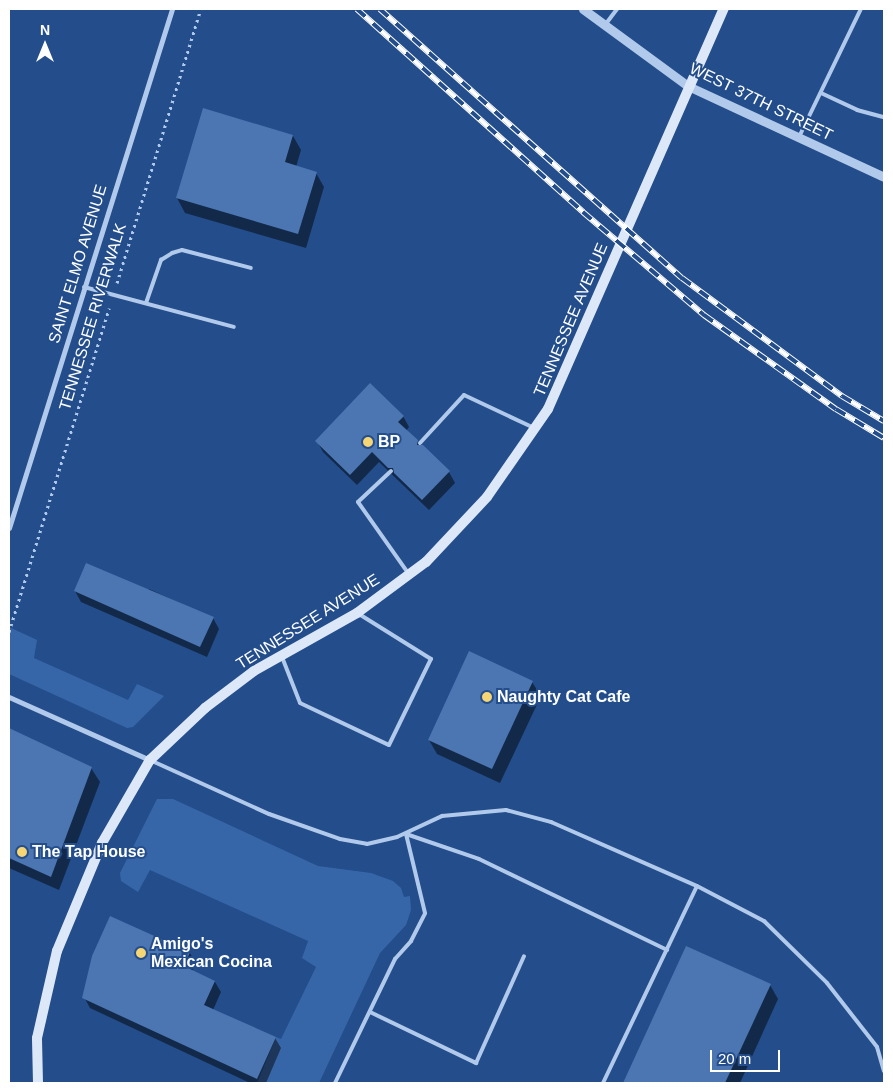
<!DOCTYPE html>
<html>
<head>
<meta charset="utf-8">
<style>
  body { margin:0 }
  #map { position:relative; width:893px; height:1092px; overflow:hidden; background:#234d8b; font-family:Arial,sans-serif }
  div>[style] { position:absolute }
  .green>* { inset:0; background:#3766a8 }
  .shadow>* { inset:0; background:#0007 }
  .building>* { inset:0; background:#4b76b2 }
  .path>* { height:3px; margin-top:-1.5px; transform-origin:0; background:repeating-linear-gradient(90deg,#b1c9eb 0 2.5px,transparent 0 6.5px) }
  .service>* { height:4px; margin:-2px; padding:0 2px; transform-origin:2px; border-radius:2px; background:#b1c9eb }
  .minor>* { height:5px; margin:-2.5px; padding:0 2.5px; transform-origin:2.5px; border-radius:2.5px; background:#b1c9eb }
  .tertiary>* { height:9px; margin:-4.5px; padding:0 4.5px; transform-origin:4.5px; border-radius:4.5px; background:#b1c9eb }
  .secondary>* { height:10px; margin:-5px; padding:0 5px; transform-origin:5px; border-radius:5px; background:#dce7f8 }
  .rail>* { height:5.5px; margin-top:-2.75px; transform-origin:0; background:repeating-linear-gradient(90deg,#234d8b 0 11px,#fff 0 22px); box-sizing:border-box; border-block:1px solid #fff }
  .dots>* { width:14px; height:14px; translate:-50% -50%; box-sizing:border-box; border:2px solid #234d8b; border-radius:50% }
  span { translate:-50% -50%; white-space:nowrap; text-align:center; line-height:1.15; -webkit-text-stroke:4px #234d8b; paint-order:stroke }
  .street-label { font-size:16px; color:#fff }
  .poi-label { font-size:16px; color:#fff; font-weight:700 }
  .left { translate:0 -50%; text-align:left }
  .frame { position:absolute; inset:0; border:10px solid #fff; pointer-events:none }
  .north { position:absolute; left:20px; top:20px; width:50px; height:50px; -webkit-text-stroke:4px #234d8b; paint-order:stroke; rotate:0deg; font-size:14px; font-weight:700; line-height:20px; text-align:center; color:#fff }
  .north::after { content:''; display:block; margin:auto; width:18px; height:22px; background:#fff; clip-path:polygon(50% 0,100% 100%,50% 72%,0 100%) }
  .scale { position:absolute; left:710px; top:1050px; width:70px; height:22px; box-sizing:border-box; border:2px solid #fff; border-top:0; padding-left:6px; font-size:15px; line-height:18px; white-space:nowrap; color:#fff; -webkit-text-stroke:4px #234d8b; paint-order:stroke }
</style>
</head>
<body>
<div id="map">
  <div class="green">
    <div style="clip-path:polygon(9px 627px,37px 640px,34px 658px,128px 700px,137px 684px,164px 696px,133px 727px,127px 728px,9px 674px)"></div>
    <div style="clip-path:polygon(157px 799px,173px 799px,318px 866px,371px 873px,393px 881px,401px 888px,404px 897px,410px 896px,411px 910px,406px 925px,380px 953px,319px 1083px,257px 1083px,276px 1037px,281px 1039px,316px 967px,302px 958px,308px 941px,150px 870px,138px 892px,121px 881px,120px 873px)"></div>
  </div>
  <div class="shadow">
    <div style="clip-path:polygon(293px 136px,301px 150px,296px 167px,316px 173px,324px 187px,306px 248px,185px 213px,177px 198px)"></div>
    <div style="clip-path:polygon(403px 416px,409px 427px,406px 431px,449px 472px,455px 483px,429px 510px,379px 462px,357px 485px,323px 452px,317px 441px)"></div>
    <div style="clip-path:polygon(149px 589px,213px 618px,219px 629px,207px 657px,81px 602px,75px 591px,148px 592px)"></div>
    <div style="clip-path:polygon(532px 682px,541px 696px,500px 783px,437px 754px,429px 740px)"></div>
    <div style="clip-path:polygon(9px 729px,91px 768px,100px 782px,59px 890px,9px 868px)"></div>
    <div style="clip-path:polygon(686px 947px,770px 985px,778px 999px,740px 1083px,625px 1083px)"></div>
    <div style="clip-path:polygon(190px 953px,196px 964px,192px 971px,215px 982px,221px 992px,213px 1010px,275px 1038px,281px 1048px,266px 1083px,250px 1083px,90px 1008px,84px 997px)"></div>
  </div>
  <div class="building">
    <div style="clip-path:polygon(203px 108px,293px 135px,285px 162px,317px 172px,298px 234px,176px 198px)"></div>
    <div style="clip-path:polygon(370px 383px,404px 416px,398px 422px,418px 440px,417px 445px,423px 445px,450px 471px,422px 500px,394px 473px,393px 468px,388px 468px,372px 452px,350px 475px,315px 441px)"></div>
    <div style="clip-path:polygon(86px 563px,214px 617px,200px 647px,74px 591px)"></div>
    <div style="clip-path:polygon(469px 651px,533px 681px,492px 769px,428px 740px)"></div>
    <div style="clip-path:polygon(9px 728px,92px 767px,51px 877px,9px 858px)"></div>
    <div style="clip-path:polygon(110px 916px,190px 952px,184px 966px,215px 981px,204px 1005px,276px 1037px,257px 1079px,82px 998px,92px 956px)"></div>
    <div style="clip-path:polygon(686px 946px,771px 984px,725px 1083px,623px 1083px)"></div>
  </div>
  <div class="path">
    <div style="left:117px;top:283px;width:287px;rotate:-73deg"></div>
    <div style="left:9px;top:632px;width:339px;rotate:-72.8deg"></div>
  </div>
  <div class="service">
    <div style="left:605px;top:25px;width:20px;rotate:-53deg"></div>
    <div style="left:821px;top:93px;width:40px;rotate:25deg"></div>
    <div style="left:857px;top:110px;width:28px;rotate:15deg"></div>
    <div style="left:799px;top:137px;width:142px;rotate:-64.2deg"></div>
    <div style="left:84px;top:287px;width:155px;rotate:14.9deg"></div>
    <div style="left:146px;top:303px;width:46px;rotate:-70.8deg"></div>
    <div style="left:161px;top:260px;width:13px;rotate:-32deg"></div>
    <div style="left:172px;top:253px;width:10px;rotate:-17deg"></div>
    <div style="left:182px;top:250px;width:71px;rotate:14.6deg"></div>
    <div style="left:420px;top:443px;width:65px;rotate:-47.5deg"></div>
    <div style="left:464px;top:395px;width:77px;rotate:25.2deg"></div>
    <div style="left:391px;top:471px;width:45px;rotate:136.8deg"></div>
    <div style="left:358px;top:502px;width:87px;rotate:54.8deg"></div>
    <div style="left:282px;top:657px;width:49px;rotate:68.6deg"></div>
    <div style="left:300px;top:703px;width:98px;rotate:25.3deg"></div>
    <div style="left:389px;top:745px;width:96px;rotate:-64deg"></div>
    <div style="left:431px;top:659px;width:85px;rotate:-148deg"></div>
    <div style="left:152px;top:761px;width:128px;rotate:24.4deg"></div>
    <div style="left:269px;top:814px;width:75px;rotate:19.4deg"></div>
    <div style="left:340px;top:839px;width:27px;rotate:10deg"></div>
    <div style="left:367px;top:844px;width:31px;rotate:-13deg"></div>
    <div style="left:397px;top:837px;width:50px;rotate:-25deg"></div>
    <div style="left:442px;top:816px;width:64px;rotate:-5.4deg"></div>
    <div style="left:506px;top:810px;width:47px;rotate:14.9deg"></div>
    <div style="left:551px;top:822px;width:159px;rotate:23.7deg"></div>
    <div style="left:697px;top:886px;width:76px;rotate:27.6deg"></div>
    <div style="left:764px;top:921px;width:88px;rotate:44.5deg"></div>
    <div style="left:827px;top:983px;width:81px;rotate:52deg"></div>
    <div style="left:877px;top:1047px;width:25px;rotate:74deg"></div>
    <div style="left:406px;top:834px;width:77px;rotate:18.9deg"></div>
    <div style="left:479px;top:859px;width:209px;rotate:25.8deg"></div>
    <div style="left:370px;top:1012px;width:118px;rotate:25.7deg"></div>
    <div style="left:476px;top:1063px;width:117px;rotate:-65.8deg"></div>
    <div style="left:335px;top:1083px;width:138px;rotate:-64.2deg"></div>
    <div style="left:395px;top:959px;width:24px;rotate:-48deg"></div>
    <div style="left:411px;top:941px;width:31px;rotate:-63deg"></div>
    <div style="left:425px;top:913px;width:81px;rotate:-103.5deg"></div>
    <div style="left:603px;top:1083px;width:218px;rotate:-64.5deg"></div>
  </div>
  <div class="minor">
    <div style="left:9px;top:528px;width:544px;rotate:-72.56deg"></div>
    <div style="left:9px;top:697px;width:154px;rotate:24.1deg"></div>
  </div>
  <div class="tertiary">
    <div style="left:583px;top:9px;width:130px;rotate:36.3deg"></div>
    <div style="left:688px;top:86px;width:216px;rotate:24.9deg"></div>
  </div>
  <div class="secondary">
    <div style="left:38px;top:1083px;width:45px;rotate:-91.3deg"></div>
    <div style="left:37px;top:1038px;width:89px;rotate:-77.1deg"></div>
    <div style="left:57px;top:951px;width:117px;rotate:-67.4deg"></div>
    <div style="left:102px;top:843px;width:96px;rotate:-60deg"></div>
    <div style="left:150px;top:760px;width:76px;rotate:-43.4deg"></div>
    <div style="left:205px;top:708px;width:61px;rotate:-37.1deg"></div>
    <div style="left:254px;top:671px;width:118px;rotate:-29.4deg"></div>
    <div style="left:357px;top:613px;width:86px;rotate:-36.5deg"></div>
    <div style="left:426px;top:562px;width:89px;rotate:-46.8deg"></div>
    <div style="left:487px;top:497px;width:107px;rotate:-55.3deg"></div>
    <div style="left:548px;top:409px;width:437px;rotate:-66.3deg"></div>
  </div>
  <div class="rail">
    <div style="left:357px;top:9px;width:304px;rotate:41.9deg"></div>
    <div style="left:583px;top:212px;width:159px;rotate:40.4deg"></div>
    <div style="left:704px;top:315px;width:162px;rotate:35.5deg"></div>
    <div style="left:836px;top:409px;width:56px;rotate:31.1deg"></div>
    <div style="left:380px;top:9px;width:404px;rotate:41.7deg"></div>
    <div style="left:682px;top:278px;width:199px;rotate:36.4deg"></div>
    <div style="left:842px;top:396px;width:49px;rotate:30.8deg"></div>
  </div>
  <div class="dots">
    <div style="left:368px;top:442px;background:#f6d574"></div>
    <div style="left:487px;top:697px;background:#f6d574"></div>
    <div style="left:22px;top:852px;background:#f6d574"></div>
    <div style="left:141px;top:953px;background:#f6d574"></div>
  </div>
  <div class="street-label">
    <span style="left:761px;top:102px;rotate:26deg">WEST 37TH STREET</span>
    <span style="left:78px;top:264px;rotate:-73deg">SAINT ELMO AVENUE</span>
    <span style="left:93px;top:317px;rotate:-73deg">TENNESSEE RIVERWALK</span>
    <span style="left:571px;top:320px;rotate:-67deg">TENNESSEE AVENUE</span>
    <span style="left:308px;top:622px;rotate:-32deg">TENNESSEE AVENUE</span>
  </div>
  <div class="poi-label">
    <span class="left" style="left:378px;top:442px">BP</span>
    <span class="left" style="left:497px;top:697px">Naughty Cat Cafe</span>
    <span class="left" style="left:32px;top:852px">The Tap House</span>
    <span class="left" style="left:151px;top:953px">Amigo's<br>Mexican Cocina</span>
  </div>
  <div class="frame"></div>
  <div class="north">N</div>
  <div class="scale">20 m</div>
</div>
</body>
</html>
